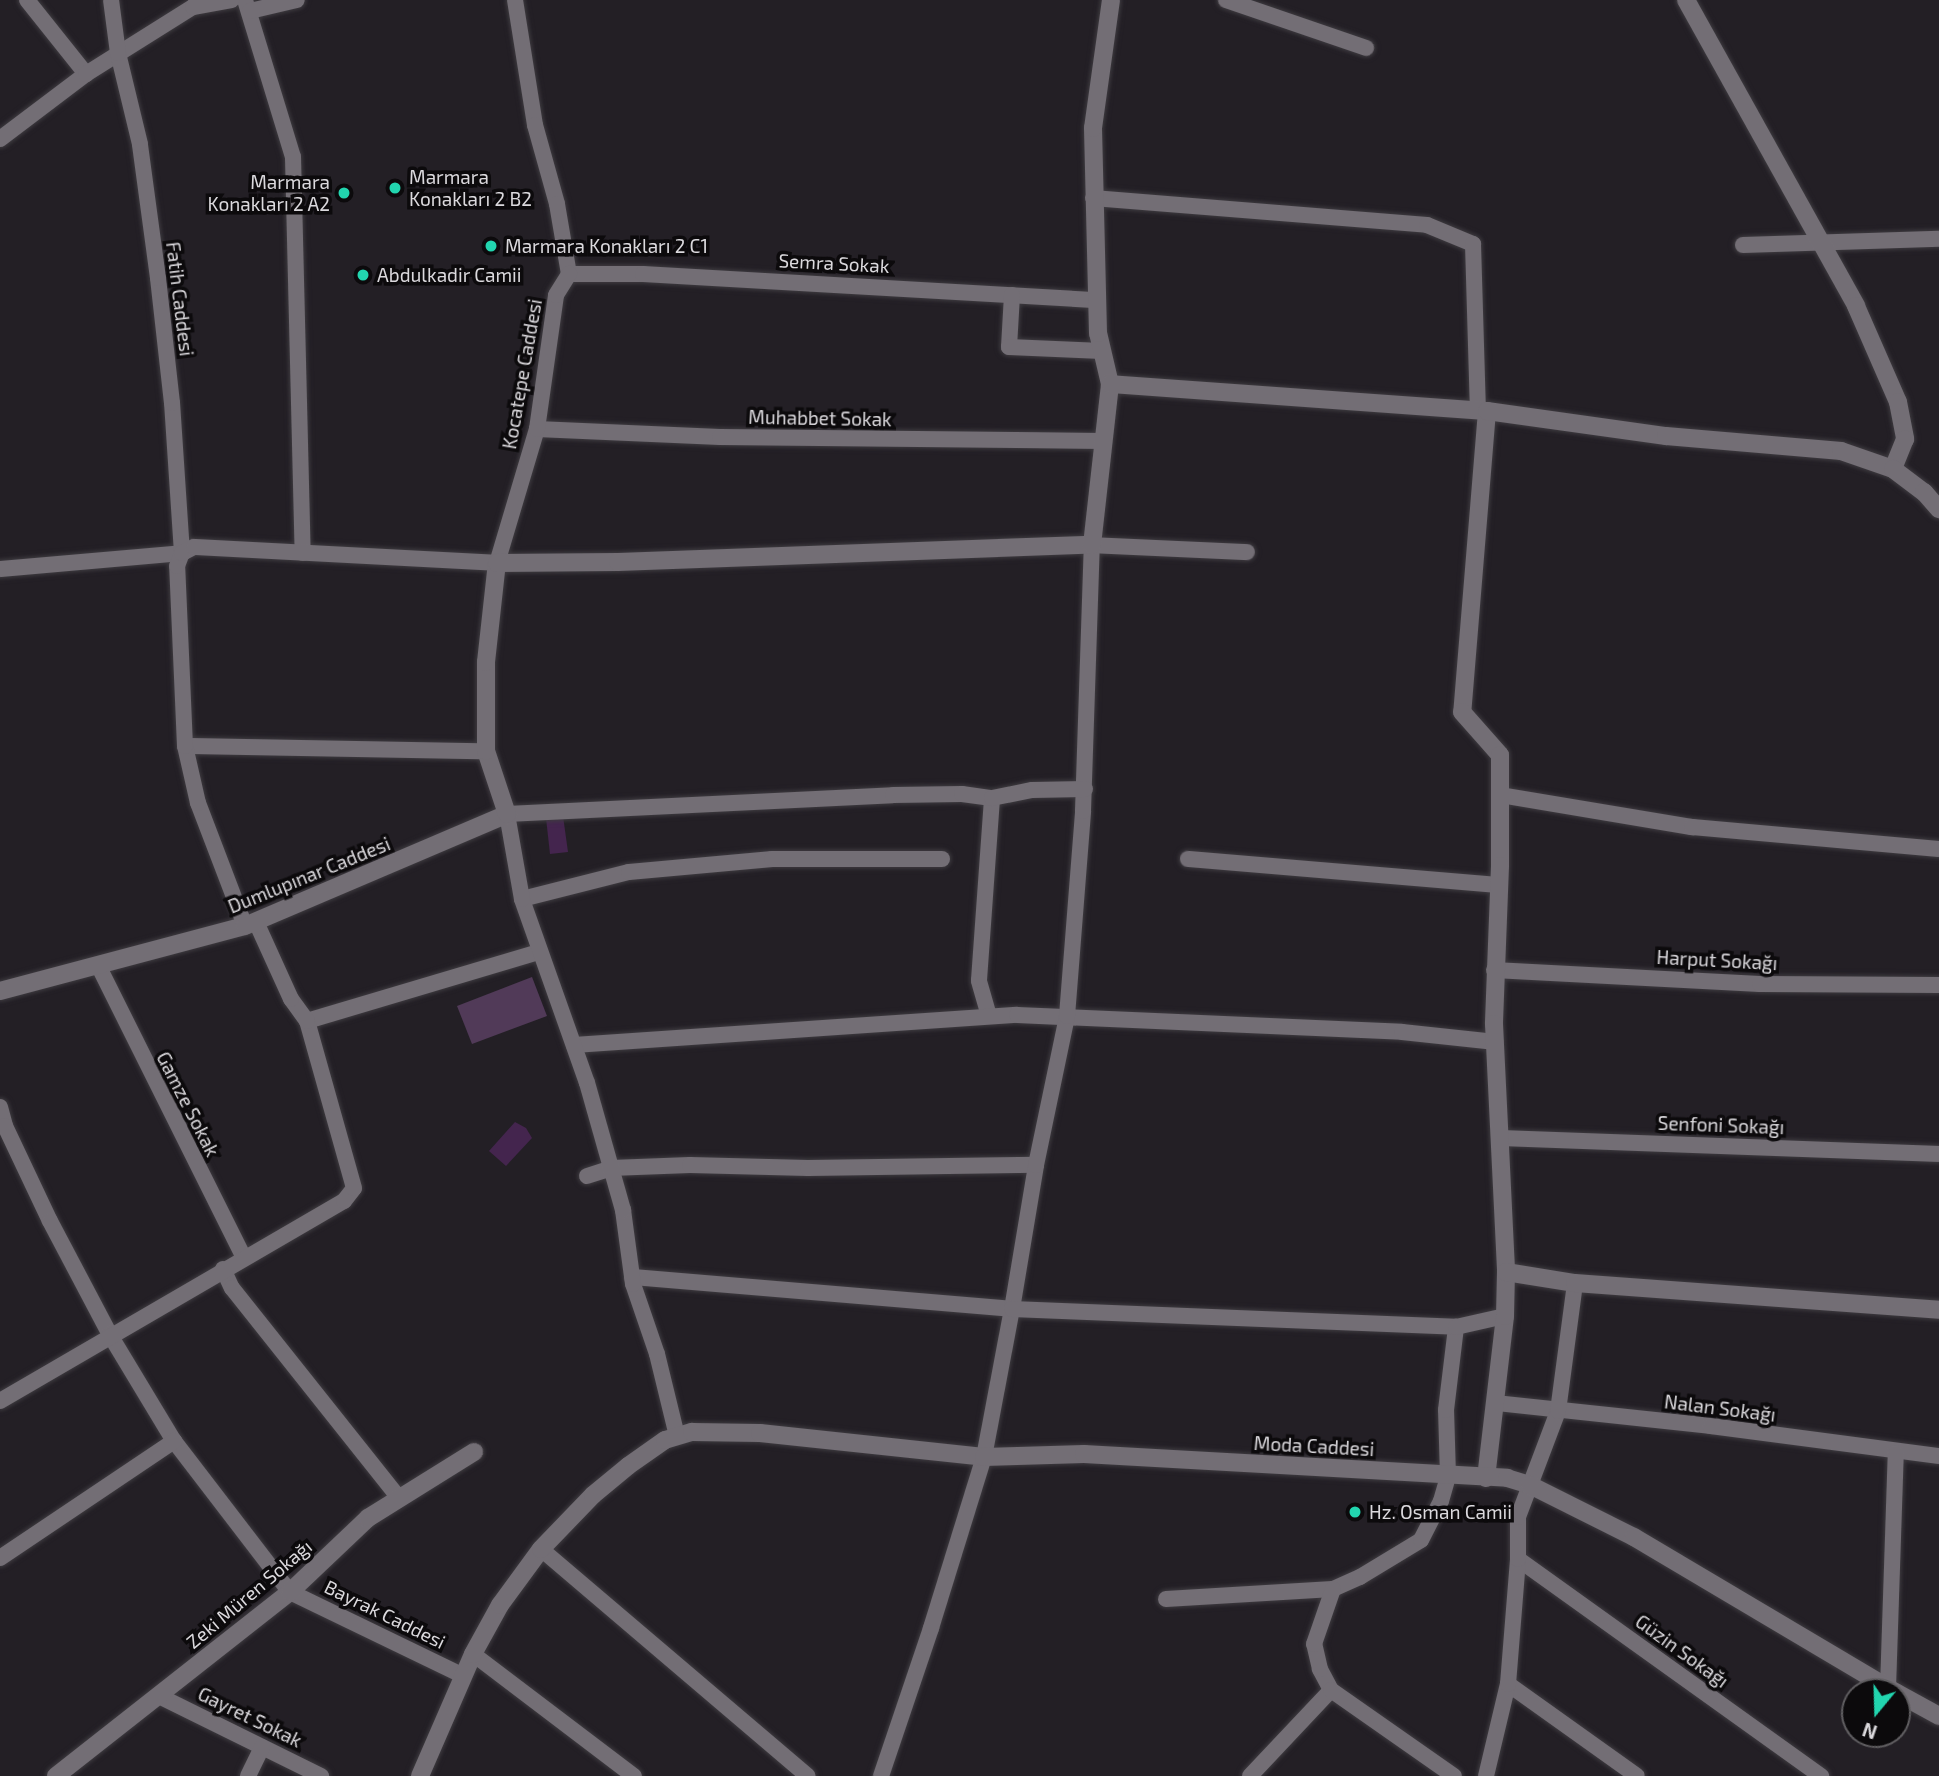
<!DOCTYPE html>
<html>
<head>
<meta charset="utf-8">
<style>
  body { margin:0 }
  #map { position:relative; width:1939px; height:1776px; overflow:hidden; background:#231f25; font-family:"Exo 2",sans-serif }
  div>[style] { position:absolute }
  .green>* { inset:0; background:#513a58 }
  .water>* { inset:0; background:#44254e }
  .roads { filter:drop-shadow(0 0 2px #3e3b40) drop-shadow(0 0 2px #3e3b40) }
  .street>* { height:16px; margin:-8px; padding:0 8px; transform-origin:8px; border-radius:8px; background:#736e75 }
  .secondary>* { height:18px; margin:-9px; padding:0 9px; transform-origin:9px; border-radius:9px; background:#736e75 }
  .dots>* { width:19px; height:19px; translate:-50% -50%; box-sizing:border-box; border:4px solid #0c0a0c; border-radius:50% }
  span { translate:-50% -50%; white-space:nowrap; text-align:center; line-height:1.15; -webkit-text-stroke:7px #0c0a0c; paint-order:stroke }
  .poi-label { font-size:19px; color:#dbd9dd }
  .left { translate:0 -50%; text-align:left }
  .right { translate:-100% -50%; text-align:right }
  .street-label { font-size:19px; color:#dbd9dd }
  .north { position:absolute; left:1841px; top:1678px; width:70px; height:70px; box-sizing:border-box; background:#0c0a0c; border:2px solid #5f5d60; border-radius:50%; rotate:199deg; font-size:19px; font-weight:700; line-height:28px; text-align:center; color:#dbd9dd }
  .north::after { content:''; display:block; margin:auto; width:24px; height:32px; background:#22d5af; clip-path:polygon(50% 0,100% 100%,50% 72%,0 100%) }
</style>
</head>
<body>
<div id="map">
  <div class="green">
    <div style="clip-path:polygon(532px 977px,547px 1016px,472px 1044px,457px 1006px)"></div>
  </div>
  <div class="water">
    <div style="clip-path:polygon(563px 816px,568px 852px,550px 854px,546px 818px)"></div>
    <div style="clip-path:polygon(515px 1122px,526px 1128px,532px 1138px,506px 1166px,489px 1151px)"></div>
  </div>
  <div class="roads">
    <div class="street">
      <div style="left:27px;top:0;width:95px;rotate:51.4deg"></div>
      <div style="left:245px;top:0;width:164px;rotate:73deg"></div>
      <div style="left:293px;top:157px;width:396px;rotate:88.6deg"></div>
      <div style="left:515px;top:0;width:127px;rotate:80.9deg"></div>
      <div style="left:535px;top:125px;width:82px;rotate:74.4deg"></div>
      <div style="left:557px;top:204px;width:71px;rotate:80.3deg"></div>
      <div style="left:1226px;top:0;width:148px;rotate:18.9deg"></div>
      <div style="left:250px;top:11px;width:48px;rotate:-13.2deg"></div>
      <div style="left:0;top:139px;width:108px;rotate:-37.1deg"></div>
      <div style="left:86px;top:74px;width:126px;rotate:-32.1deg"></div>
      <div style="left:193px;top:7px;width:39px;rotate:-10deg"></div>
      <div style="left:1093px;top:198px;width:335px;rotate:4.6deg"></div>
      <div style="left:1427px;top:225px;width:50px;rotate:22.4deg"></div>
      <div style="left:1473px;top:244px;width:167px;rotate:88.3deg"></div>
      <div style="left:1743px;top:245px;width:196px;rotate:-1.8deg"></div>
      <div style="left:569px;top:274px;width:74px"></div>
      <div style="left:643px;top:274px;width:455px;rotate:3.3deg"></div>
      <div style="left:1012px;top:295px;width:52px;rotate:93.3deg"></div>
      <div style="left:1009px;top:347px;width:93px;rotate:2.5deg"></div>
      <div style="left:537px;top:429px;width:183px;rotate:2.5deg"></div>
      <div style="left:720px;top:437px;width:383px;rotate:0.6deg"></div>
      <div style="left:0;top:569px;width:183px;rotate:-5deg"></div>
      <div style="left:182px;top:553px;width:150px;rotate:-93.8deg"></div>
      <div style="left:172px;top:403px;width:126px;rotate:-96.4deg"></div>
      <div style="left:158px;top:278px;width:135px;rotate:-97.7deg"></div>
      <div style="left:140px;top:144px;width:94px;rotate:-103.6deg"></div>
      <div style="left:118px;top:53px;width:53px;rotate:-97.5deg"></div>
      <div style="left:185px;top:746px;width:301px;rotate:1deg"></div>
      <div style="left:1500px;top:795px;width:195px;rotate:9.5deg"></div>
      <div style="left:1692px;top:827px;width:248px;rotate:5.1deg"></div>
      <div style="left:1188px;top:859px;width:312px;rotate:4.8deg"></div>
      <div style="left:522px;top:899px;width:110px;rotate:-14.2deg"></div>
      <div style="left:629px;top:872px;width:144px;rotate:-5.2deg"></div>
      <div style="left:772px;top:859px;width:170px"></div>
      <div style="left:245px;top:926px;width:132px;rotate:-110.9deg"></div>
      <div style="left:198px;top:803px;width:58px;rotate:-102.8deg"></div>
      <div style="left:185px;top:746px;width:180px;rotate:-92.5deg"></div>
      <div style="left:177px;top:566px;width:14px;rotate:-69deg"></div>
      <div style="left:182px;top:553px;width:13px;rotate:-27deg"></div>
      <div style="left:194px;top:547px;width:303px;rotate:3deg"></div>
      <div style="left:497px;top:563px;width:140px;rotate:-73.4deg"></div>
      <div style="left:537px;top:429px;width:135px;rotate:-81.9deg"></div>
      <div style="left:556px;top:295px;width:25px;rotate:-58deg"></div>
      <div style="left:99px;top:967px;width:325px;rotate:63.5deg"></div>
      <div style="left:1494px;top:970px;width:266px;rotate:3deg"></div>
      <div style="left:1760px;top:984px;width:179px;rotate:0.3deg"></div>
      <div style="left:989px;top:1016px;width:37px;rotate:-106deg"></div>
      <div style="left:979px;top:980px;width:182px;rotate:-85.9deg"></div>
      <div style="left:307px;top:1021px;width:242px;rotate:-16.6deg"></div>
      <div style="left:574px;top:1045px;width:444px;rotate:-3.9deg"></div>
      <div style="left:1017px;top:1015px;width:385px;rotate:2.5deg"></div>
      <div style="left:1402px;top:1032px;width:94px;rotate:6.1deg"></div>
      <div style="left:0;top:1107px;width:20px;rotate:75deg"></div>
      <div style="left:5px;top:1126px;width:105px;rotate:64.7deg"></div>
      <div style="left:50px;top:1221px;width:129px;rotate:62.2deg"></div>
      <div style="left:110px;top:1335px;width:124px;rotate:58.9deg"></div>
      <div style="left:174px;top:1441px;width:190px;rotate:52.5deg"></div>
      <div style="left:290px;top:1592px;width:191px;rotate:25.8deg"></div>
      <div style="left:1502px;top:1138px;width:437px;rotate:2.1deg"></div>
      <div style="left:587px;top:1176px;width:25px;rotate:-18deg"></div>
      <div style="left:611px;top:1168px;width:79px;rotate:-2.2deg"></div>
      <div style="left:690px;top:1165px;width:118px;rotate:1.5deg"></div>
      <div style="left:808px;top:1168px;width:228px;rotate:-0.8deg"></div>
      <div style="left:223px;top:1269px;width:21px;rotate:65deg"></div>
      <div style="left:232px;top:1288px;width:267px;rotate:51.5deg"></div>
      <div style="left:632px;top:1277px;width:381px;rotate:4.8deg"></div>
      <div style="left:1012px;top:1309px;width:146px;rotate:-80.5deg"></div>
      <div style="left:1036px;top:1165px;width:152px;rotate:-78.2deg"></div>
      <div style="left:1067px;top:1016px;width:206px;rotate:-85.5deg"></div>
      <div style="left:1083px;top:811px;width:266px;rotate:-88.1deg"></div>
      <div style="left:1092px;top:545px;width:155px;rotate:2.6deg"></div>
      <div style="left:0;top:1401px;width:398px;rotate:-30.2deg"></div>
      <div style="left:344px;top:1201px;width:16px;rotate:-52deg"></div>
      <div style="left:354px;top:1188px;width:173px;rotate:-105.7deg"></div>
      <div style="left:307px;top:1021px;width:27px;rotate:-126deg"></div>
      <div style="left:291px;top:999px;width:85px;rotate:-114.4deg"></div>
      <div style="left:1496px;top:1403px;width:216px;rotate:6.1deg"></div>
      <div style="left:1711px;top:1426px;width:230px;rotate:7.5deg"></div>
      <div style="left:677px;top:1436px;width:84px;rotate:-103.7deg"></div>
      <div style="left:657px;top:1354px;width:74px;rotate:-108.9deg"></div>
      <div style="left:633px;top:1284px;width:75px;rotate:-97.7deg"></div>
      <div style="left:623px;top:1210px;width:132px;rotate:-105.8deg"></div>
      <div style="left:587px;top:1083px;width:195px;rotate:-109.5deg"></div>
      <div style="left:522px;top:899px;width:86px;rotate:-100deg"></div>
      <div style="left:507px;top:814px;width:386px;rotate:-2.8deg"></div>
      <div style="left:893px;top:795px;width:69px;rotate:-0.8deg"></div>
      <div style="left:962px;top:794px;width:30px;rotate:8deg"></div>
      <div style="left:992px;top:798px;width:41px;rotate:-11.3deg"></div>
      <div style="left:1032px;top:790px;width:53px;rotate:-1.1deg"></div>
      <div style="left:541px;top:1549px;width:350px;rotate:40.4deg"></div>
      <div style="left:0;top:1558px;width:210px;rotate:-33.9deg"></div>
      <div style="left:1518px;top:1559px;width:373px;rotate:35.6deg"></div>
      <div style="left:1166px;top:1599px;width:167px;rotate:-3.4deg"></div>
      <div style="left:1333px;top:1589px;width:30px;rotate:-24deg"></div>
      <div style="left:1360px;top:1577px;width:71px;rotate:-31.2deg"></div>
      <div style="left:1421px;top:1540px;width:44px;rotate:-62.9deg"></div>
      <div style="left:1441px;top:1501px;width:26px;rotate:-74deg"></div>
      <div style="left:1448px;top:1476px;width:66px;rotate:-91.7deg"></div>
      <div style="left:1446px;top:1410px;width:84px;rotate:-83.1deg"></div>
      <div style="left:473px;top:1654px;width:202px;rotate:37.2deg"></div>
      <div style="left:1508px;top:1684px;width:158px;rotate:35.5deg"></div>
      <div style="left:1888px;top:1688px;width:235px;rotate:-88.1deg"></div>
      <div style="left:1331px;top:1690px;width:24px;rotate:-118deg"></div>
      <div style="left:1320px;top:1669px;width:26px;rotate:-103deg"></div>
      <div style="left:1314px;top:1644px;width:58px;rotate:-70.9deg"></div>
      <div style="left:159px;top:1696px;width:181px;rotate:26.3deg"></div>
      <div style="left:248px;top:1776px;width:32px;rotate:-64deg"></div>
      <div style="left:881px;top:1776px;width:156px;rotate:-71.3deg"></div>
      <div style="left:931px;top:1628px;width:179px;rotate:-72.8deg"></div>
      <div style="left:984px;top:1457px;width:151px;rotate:-79.3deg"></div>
      <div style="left:1012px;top:1309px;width:444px;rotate:2.3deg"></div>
      <div style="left:1456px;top:1327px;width:50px;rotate:-12.7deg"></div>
      <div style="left:1250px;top:1776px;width:118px;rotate:-46.7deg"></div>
      <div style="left:1331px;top:1690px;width:150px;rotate:35deg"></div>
      <div style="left:1486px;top:1776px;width:95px;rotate:-76.6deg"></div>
      <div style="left:1508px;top:1684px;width:125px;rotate:-85.4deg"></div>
      <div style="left:1518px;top:1559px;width:42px;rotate:-90deg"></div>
      <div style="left:1518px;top:1517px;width:113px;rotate:-69.3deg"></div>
      <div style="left:1558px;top:1411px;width:129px;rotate:-82.4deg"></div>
    </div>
    <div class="secondary">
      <div style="left:1686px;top:0;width:350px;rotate:60.9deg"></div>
      <div style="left:1856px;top:306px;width:105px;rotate:66.4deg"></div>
      <div style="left:1898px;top:402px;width:38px;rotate:79deg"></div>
      <div style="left:1905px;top:439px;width:32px;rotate:112deg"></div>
      <div style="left:1110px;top:384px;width:52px;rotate:-103.2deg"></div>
      <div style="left:1098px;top:333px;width:205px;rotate:-91.4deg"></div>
      <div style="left:1093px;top:128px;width:129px;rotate:-82deg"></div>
      <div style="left:1487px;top:411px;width:302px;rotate:94.7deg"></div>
      <div style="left:1462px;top:712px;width:57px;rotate:48.5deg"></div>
      <div style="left:1500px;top:755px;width:111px;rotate:90deg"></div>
      <div style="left:1500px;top:866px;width:158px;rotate:92.2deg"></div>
      <div style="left:1494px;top:1024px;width:248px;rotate:87.2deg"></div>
      <div style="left:0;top:991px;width:253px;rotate:-14.9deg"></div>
      <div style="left:245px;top:926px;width:285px;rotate:-23.1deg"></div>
      <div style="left:507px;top:814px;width:66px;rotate:-108.4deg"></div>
      <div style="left:486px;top:751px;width:89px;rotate:-90deg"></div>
      <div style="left:486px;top:662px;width:100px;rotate:-83.7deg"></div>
      <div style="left:497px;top:563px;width:121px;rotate:-0.5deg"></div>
      <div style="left:618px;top:562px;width:474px;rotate:-2.1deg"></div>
      <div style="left:1092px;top:545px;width:162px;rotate:-83.6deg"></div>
      <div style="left:1110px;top:384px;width:378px;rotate:4.1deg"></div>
      <div style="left:1487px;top:411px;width:181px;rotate:8deg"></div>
      <div style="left:1666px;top:436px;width:176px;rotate:4.9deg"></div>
      <div style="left:1841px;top:451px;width:55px;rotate:19.1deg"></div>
      <div style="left:1893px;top:469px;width:39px;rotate:37deg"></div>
      <div style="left:1924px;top:492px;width:23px;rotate:49deg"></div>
      <div style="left:1486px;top:1478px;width:163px;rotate:-83.3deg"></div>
      <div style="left:1505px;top:1316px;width:44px;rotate:-88.7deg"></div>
      <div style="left:1506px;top:1272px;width:70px;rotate:9.1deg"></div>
      <div style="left:1575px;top:1283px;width:365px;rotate:4.2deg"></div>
      <div style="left:1897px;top:1693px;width:48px;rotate:28.7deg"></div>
      <div style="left:56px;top:1776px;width:298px;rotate:-38.2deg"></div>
      <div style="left:290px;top:1592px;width:108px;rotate:-43.5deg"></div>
      <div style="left:368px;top:1518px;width:125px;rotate:-31.9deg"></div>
      <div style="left:420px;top:1776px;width:133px;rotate:-66.5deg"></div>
      <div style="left:473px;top:1654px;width:56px;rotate:-61.1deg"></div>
      <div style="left:500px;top:1605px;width:69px;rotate:-53.8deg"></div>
      <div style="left:541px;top:1549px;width:75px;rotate:-46.1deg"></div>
      <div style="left:593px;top:1495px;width:45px;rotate:-39.6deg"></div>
      <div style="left:628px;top:1466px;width:45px;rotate:-35.1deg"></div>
      <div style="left:665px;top:1440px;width:28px;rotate:-17deg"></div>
      <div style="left:692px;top:1432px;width:68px;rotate:0.8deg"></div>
      <div style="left:760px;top:1433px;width:225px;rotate:6.1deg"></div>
      <div style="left:984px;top:1457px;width:100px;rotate:-1.7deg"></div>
      <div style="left:1084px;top:1454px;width:424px;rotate:3.2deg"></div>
      <div style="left:1507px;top:1478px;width:24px;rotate:17deg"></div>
      <div style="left:1530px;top:1485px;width:116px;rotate:26.6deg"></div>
      <div style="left:1634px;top:1537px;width:304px;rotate:30.7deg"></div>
    </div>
  </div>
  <div class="dots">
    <div style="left:395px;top:188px;background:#22d5af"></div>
    <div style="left:344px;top:193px;background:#22d5af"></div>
    <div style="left:491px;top:246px;background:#22d5af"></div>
    <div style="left:363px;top:275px;background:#22d5af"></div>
    <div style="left:1355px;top:1512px;background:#22d5af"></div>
  </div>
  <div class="poi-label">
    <span class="left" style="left:409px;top:188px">Marmara<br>Konakları 2 B2</span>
    <span class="right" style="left:330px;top:193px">Marmara<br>Konakları 2 A2</span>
    <span class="left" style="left:505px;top:246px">Marmara Konakları 2 C1</span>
    <span class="left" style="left:377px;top:275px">Abdulkadir Camii</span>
    <span class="left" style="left:1369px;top:1512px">Hz. Osman Camii</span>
  </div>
  <div class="street-label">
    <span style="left:834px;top:263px;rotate:3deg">Semra Sokak</span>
    <span style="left:180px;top:299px;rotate:83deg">Fatih Caddesi</span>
    <span style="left:522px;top:374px;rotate:-80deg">Kocatepe Caddesi</span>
    <span style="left:820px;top:418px;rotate:1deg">Muhabbet Sokak</span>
    <span style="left:309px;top:875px;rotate:-22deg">Dumlupınar Caddesi</span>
    <span style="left:1717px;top:960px;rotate:3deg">Harput Sokağı</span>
    <span style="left:188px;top:1104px;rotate:63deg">Gamze Sokak</span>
    <span style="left:1721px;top:1125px;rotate:2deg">Senfoni Sokağı</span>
    <span style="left:1720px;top:1408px;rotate:7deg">Nalan Sokağı</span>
    <span style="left:1314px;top:1446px;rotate:3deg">Moda Caddesi</span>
    <span style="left:249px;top:1594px;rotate:-40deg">Zeki Müren Sokağı</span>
    <span style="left:385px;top:1614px;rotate:26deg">Bayrak Caddesi</span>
    <span style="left:1682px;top:1651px;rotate:36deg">Güzin Sokağı</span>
    <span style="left:250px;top:1717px;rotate:26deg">Gayret Sokak</span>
  </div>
  <div class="north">N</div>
</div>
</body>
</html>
